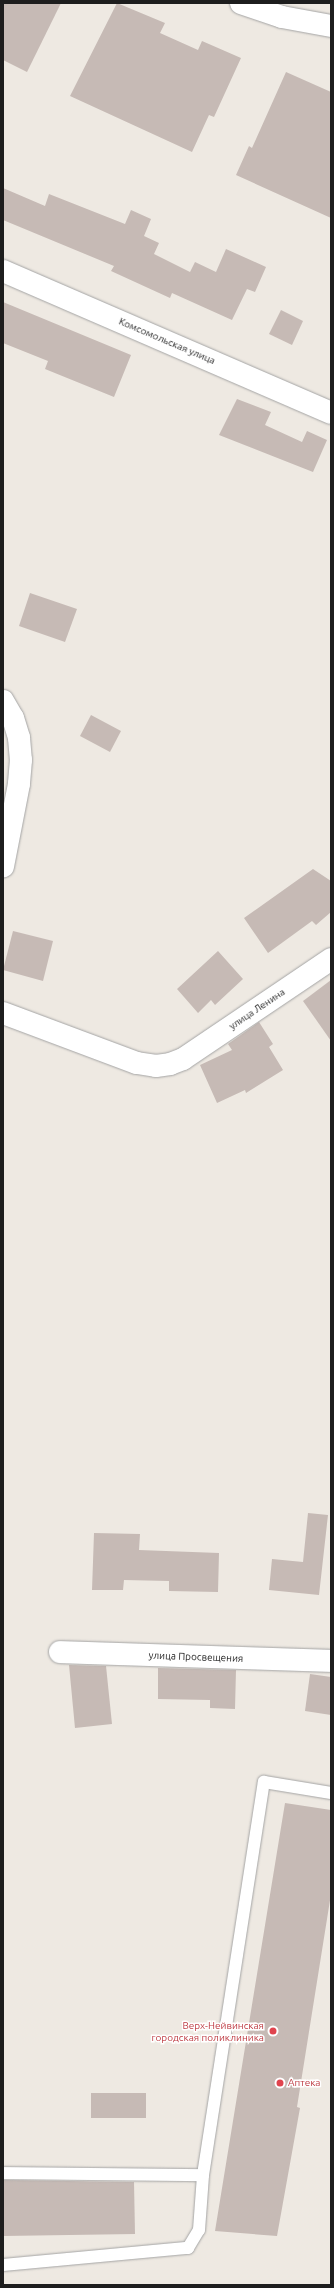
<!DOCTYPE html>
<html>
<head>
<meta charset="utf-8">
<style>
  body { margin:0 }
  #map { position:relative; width:334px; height:2288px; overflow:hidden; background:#eee9e2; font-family:Ubuntu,sans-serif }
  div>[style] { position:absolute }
  .building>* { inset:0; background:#c6bab5 }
  .roads { filter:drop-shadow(0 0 1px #a4a4a4) drop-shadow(0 0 1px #a4a4a4) }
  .service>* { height:12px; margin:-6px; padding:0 6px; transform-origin:6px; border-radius:6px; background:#fff }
  .minor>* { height:22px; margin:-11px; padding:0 11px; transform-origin:11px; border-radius:11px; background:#fff }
  .dots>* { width:11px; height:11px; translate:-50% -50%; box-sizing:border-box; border:2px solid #fff; border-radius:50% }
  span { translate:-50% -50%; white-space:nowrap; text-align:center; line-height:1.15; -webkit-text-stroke:3px #fff; paint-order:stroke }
  .street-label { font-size:10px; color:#1d1d1d }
  .health-label { font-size:10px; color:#be3a42 }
  .right { translate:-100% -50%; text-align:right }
  .left { translate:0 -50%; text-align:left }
  .frame { position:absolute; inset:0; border:4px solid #1d1d1d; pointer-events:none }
</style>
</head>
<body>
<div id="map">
  <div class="building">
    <div style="clip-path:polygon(3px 3px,61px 3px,27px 72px,3px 60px)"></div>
    <div style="clip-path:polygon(117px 3px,165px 23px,160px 33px,198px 50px,202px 41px,241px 58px,214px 117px,209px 115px,192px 152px,70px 96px)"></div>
    <div style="clip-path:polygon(286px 72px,331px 92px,331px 218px,236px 175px,249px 146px,252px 148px)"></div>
    <div style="clip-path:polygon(3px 188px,45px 206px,49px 194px,125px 224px,131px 210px,151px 219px,144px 236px,159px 243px,154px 254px,190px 272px,195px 262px,216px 272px,226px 249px,266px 267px,255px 292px,247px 289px,232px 320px,172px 293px,170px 298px,111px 271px,114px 266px,3px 220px)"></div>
    <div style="clip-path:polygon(3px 302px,131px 355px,114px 397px,45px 369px,48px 361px,3px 343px)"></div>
    <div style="clip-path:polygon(281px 310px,303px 321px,292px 345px,269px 334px)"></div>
    <div style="clip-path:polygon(237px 399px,271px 412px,265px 425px,302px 442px,307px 431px,327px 440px,313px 472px,219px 435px)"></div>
    <div style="clip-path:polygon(30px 593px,77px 609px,65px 642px,19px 626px)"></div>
    <div style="clip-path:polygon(91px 715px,121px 731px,110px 752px,80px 736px)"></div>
    <div style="clip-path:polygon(313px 869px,331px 881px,331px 912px,316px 925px,312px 921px,268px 953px,244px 918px)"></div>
    <div style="clip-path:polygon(13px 931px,53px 941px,43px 981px,3px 970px)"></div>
    <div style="clip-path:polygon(218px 951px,243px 979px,215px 1005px,211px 1000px,198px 1013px,177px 989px)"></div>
    <div style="clip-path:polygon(331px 980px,331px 1041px,303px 1001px)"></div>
    <div style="clip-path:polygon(259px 1022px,273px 1044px,269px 1047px,283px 1070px,246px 1093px,245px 1090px,217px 1103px,200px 1065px,232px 1050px,228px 1044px)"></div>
    <div style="clip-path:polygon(308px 1513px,328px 1515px,319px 1595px,269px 1590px,272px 1559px,303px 1562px)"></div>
    <div style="clip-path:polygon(94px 1533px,140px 1534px,139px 1550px,219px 1553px,218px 1592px,169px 1591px,169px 1581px,124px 1580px,123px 1590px,92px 1590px)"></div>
    <div style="clip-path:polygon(69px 1665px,106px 1666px,112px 1724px,75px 1728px)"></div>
    <div style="clip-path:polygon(158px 1668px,236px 1670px,235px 1709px,210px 1708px,210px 1700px,158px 1699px)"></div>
    <div style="clip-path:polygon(310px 1674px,331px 1677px,331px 1715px,305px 1711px)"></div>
    <div style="clip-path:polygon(285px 1803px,331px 1810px,331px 1894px,297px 2107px,300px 2108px,277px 2236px,215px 2231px)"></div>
    <div style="clip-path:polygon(91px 2093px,146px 2093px,146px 2118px,91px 2118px)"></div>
    <div style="clip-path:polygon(3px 2180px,134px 2182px,135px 2234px,3px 2236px)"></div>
  </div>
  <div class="roads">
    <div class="service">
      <div style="left:3px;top:2173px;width:200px;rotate:0.6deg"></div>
      <div style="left:3px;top:2265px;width:186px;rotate:-5.3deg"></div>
      <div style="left:188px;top:2248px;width:21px;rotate:-59deg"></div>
      <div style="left:199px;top:2230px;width:55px;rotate:-85.8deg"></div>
      <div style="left:203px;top:2175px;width:398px;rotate:-81.2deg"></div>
      <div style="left:264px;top:1782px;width:68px;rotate:9.3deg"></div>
    </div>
    <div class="minor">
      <div style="left:241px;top:3px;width:43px;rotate:18.9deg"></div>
      <div style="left:282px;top:17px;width:50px;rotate:10.4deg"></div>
      <div style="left:3px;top:271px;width:357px;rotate:23.4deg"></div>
      <div style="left:3px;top:701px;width:20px;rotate:60deg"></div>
      <div style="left:13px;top:718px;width:21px;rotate:73deg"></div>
      <div style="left:19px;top:738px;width:22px;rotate:85deg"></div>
      <div style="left:21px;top:760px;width:24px;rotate:95deg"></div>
      <div style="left:19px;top:784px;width:84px;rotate:101deg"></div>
      <div style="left:3px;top:1013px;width:143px;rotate:20.5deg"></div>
      <div style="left:137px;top:1063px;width:19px;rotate:9deg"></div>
      <div style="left:156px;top:1066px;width:14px;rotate:-8deg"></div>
      <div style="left:170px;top:1064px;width:14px;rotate:-21deg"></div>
      <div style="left:183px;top:1059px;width:179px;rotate:-34deg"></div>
      <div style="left:60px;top:1652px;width:271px;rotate:1.9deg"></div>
    </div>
  </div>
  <div class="dots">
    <div style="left:273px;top:2031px;background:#e0444e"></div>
    <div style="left:280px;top:2083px;background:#e0444e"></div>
  </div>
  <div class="street-label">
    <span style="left:167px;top:341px;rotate:23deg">Комсомольская улица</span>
    <span style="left:257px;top:1009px;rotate:-34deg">улица Ленина</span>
    <span style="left:196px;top:1657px;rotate:2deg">улица Просвещения</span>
  </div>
  <div class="health-label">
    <span class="right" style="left:264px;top:2031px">Верх-Нейвинская<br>городская поликлиника</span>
    <span class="left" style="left:288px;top:2083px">Аптека</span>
  </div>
  <div class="frame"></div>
</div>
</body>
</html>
